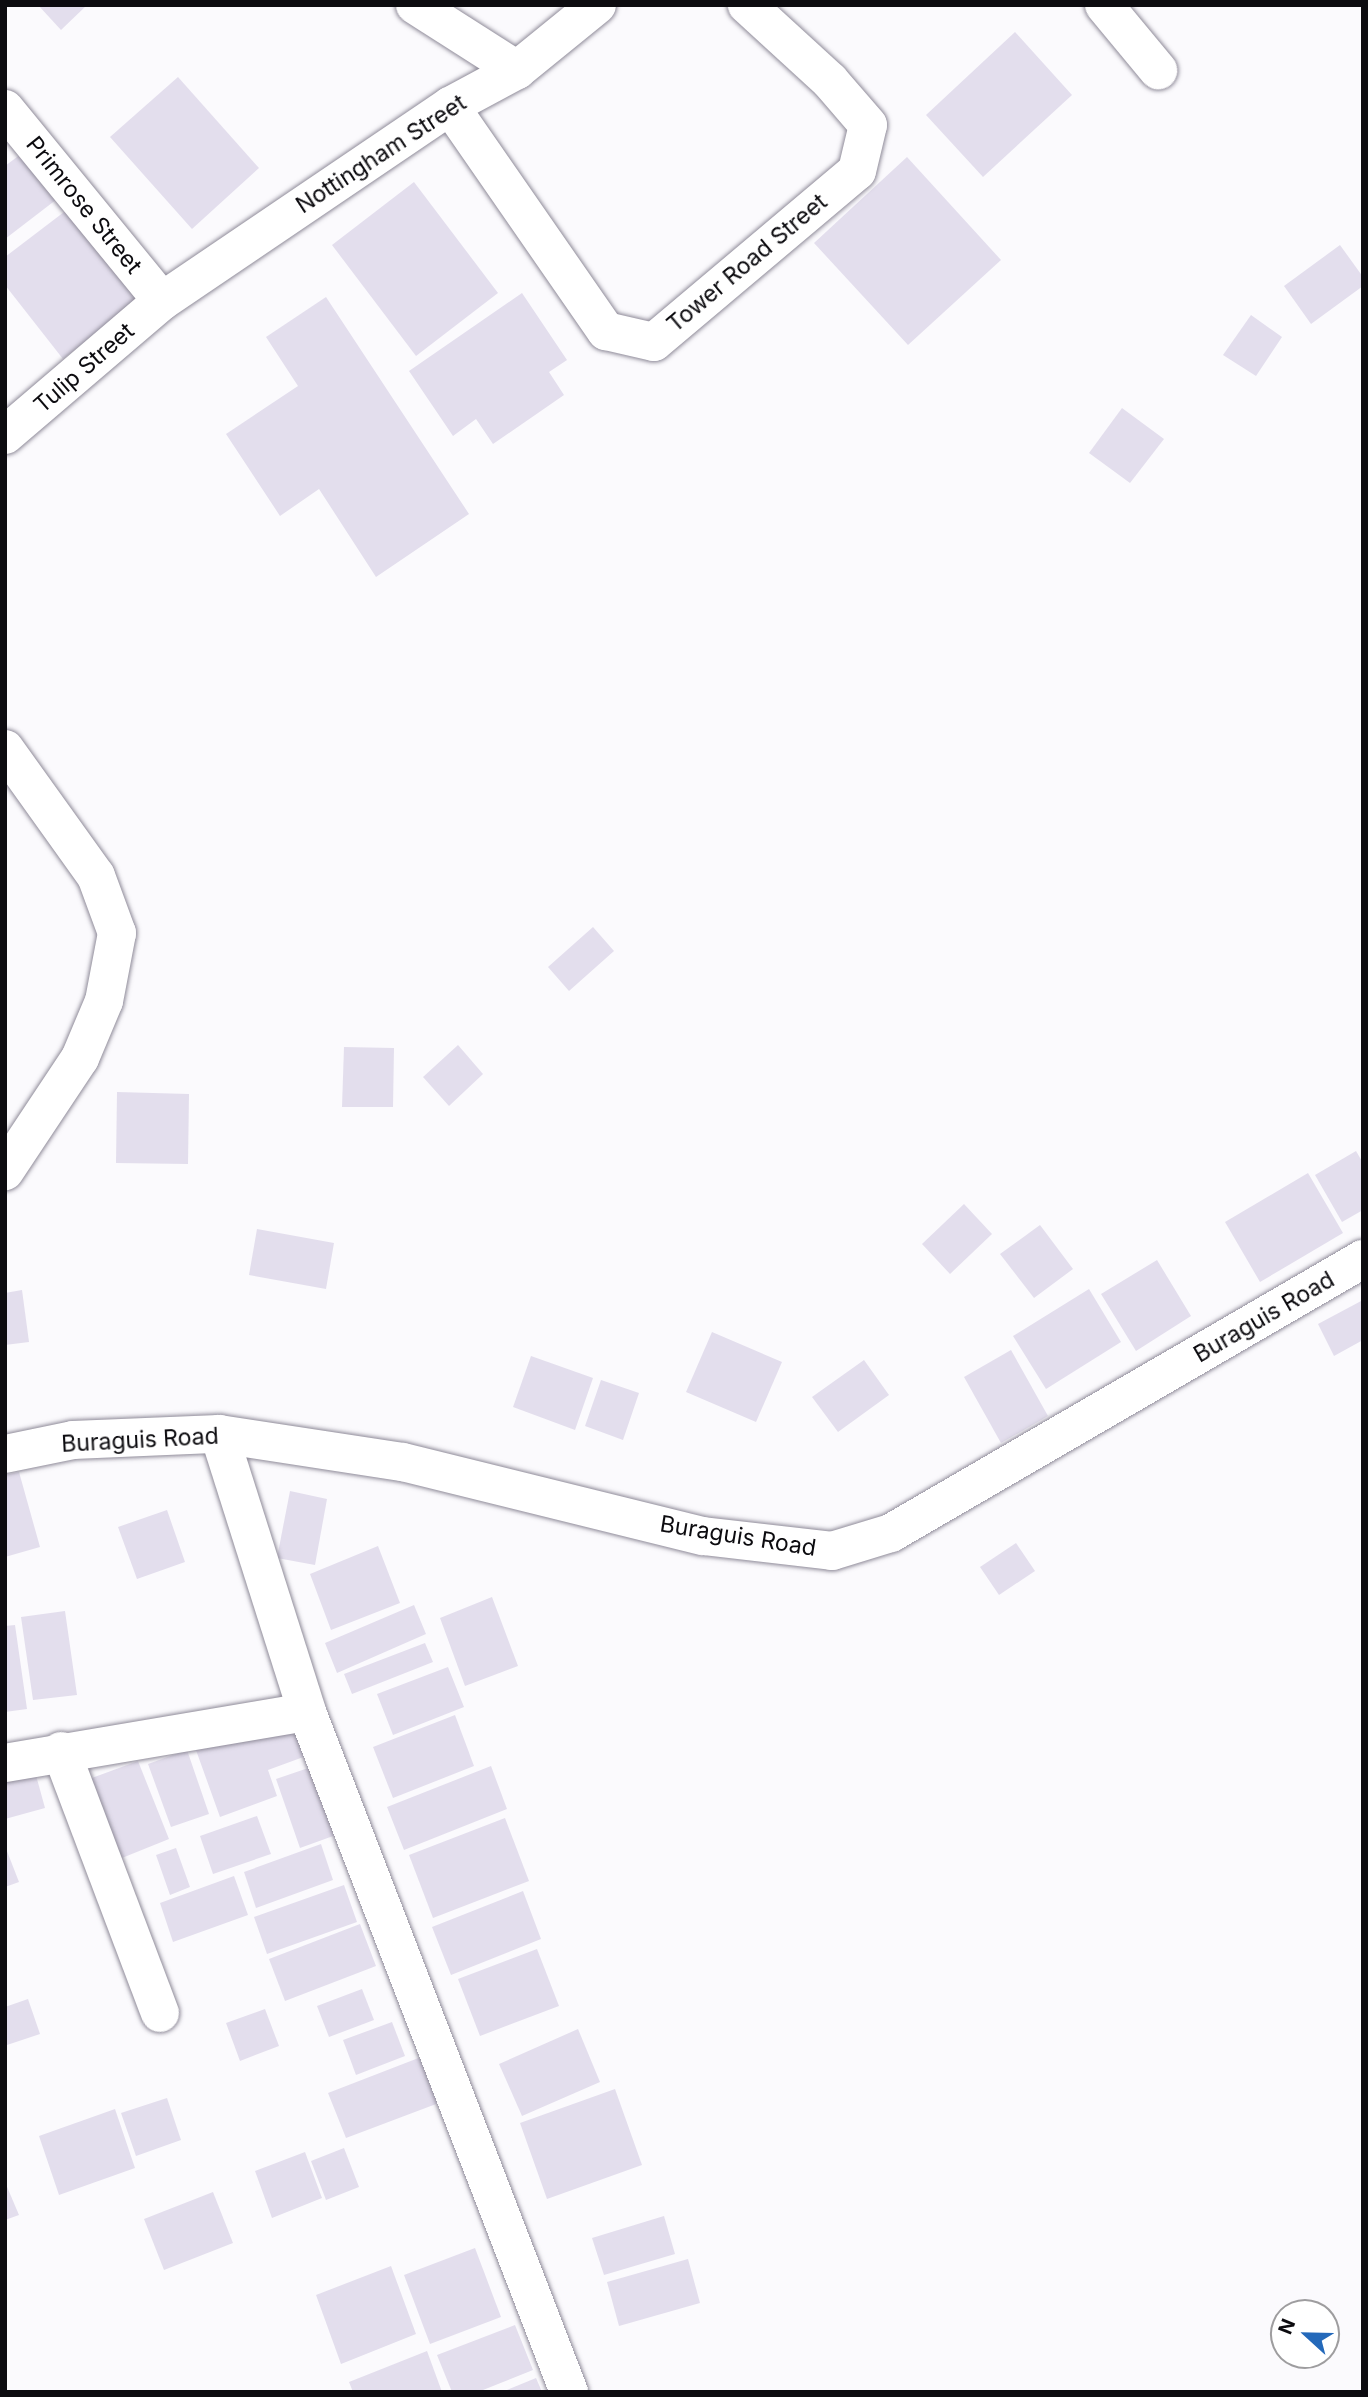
<!DOCTYPE html>
<html>
<head>
<meta charset="utf-8">
<style>
  body { margin:0 }
  #map { position:relative; width:1368px; height:2397px; overflow:hidden; background:#fbfafd; font-family:Inter,sans-serif }
  div>[style] { position:absolute }
  .building>* { inset:0; background:#e3deed }
  .roads { filter:drop-shadow(0 0 2px #8f8b99) drop-shadow(0 0 2px #8f8b99) }
  .minor>* { height:38px; margin:-19px; padding:0 19px; transform-origin:19px; border-radius:19px; background:#fff }
  .tertiary>* { height:38px; margin:-19px; padding:0 19px; transform-origin:19px; border-radius:19px; background:#fff }
  span { translate:-50% -50%; white-space:nowrap; text-align:center; line-height:1.15; -webkit-text-stroke:5px #fff; paint-order:stroke }
  .street-label { font-size:23px; color:#0c0b0f }
  .frame { position:absolute; inset:0; border:7px solid #0c0b0f; pointer-events:none }
  .north { position:absolute; left:1270px; top:2299px; width:70px; height:70px; box-sizing:border-box; background:#fff; border:2px solid #9e9d9f; border-radius:50%; rotate:292deg; font-size:19px; font-weight:700; line-height:28px; text-align:center; color:#0c0b0f }
  .north::after { content:''; display:block; margin:auto; width:24px; height:32px; background:#2469ba; clip-path:polygon(50% 0,100% 100%,50% 72%,0 100%) }
</style>
</head>
<body>
<div id="map">
  <div class="building">
    <div style="clip-path:polygon(38px 5px,87px 5px,61px 30px)"></div>
    <div style="clip-path:polygon(1015px 32px,1072px 95px,983px 177px,926px 115px)"></div>
    <div style="clip-path:polygon(178px 77px,259px 168px,192px 229px,110px 137px)"></div>
    <div style="clip-path:polygon(25px 151px,61px 196px,5px 239px,5px 166px)"></div>
    <div style="clip-path:polygon(907px 157px,1001px 260px,908px 345px,814px 243px)"></div>
    <div style="clip-path:polygon(414px 182px,498px 293px,416px 356px,332px 245px)"></div>
    <div style="clip-path:polygon(68px 209px,138px 300px,63px 359px,5px 285px,5px 257px)"></div>
    <div style="clip-path:polygon(1340px 245px,1363px 277px,1363px 286px,1311px 324px,1284px 286px)"></div>
    <div style="clip-path:polygon(522px 293px,567px 360px,549px 372px,564px 395px,493px 444px,476px 419px,453px 436px,409px 371px)"></div>
    <div style="clip-path:polygon(326px 297px,469px 514px,376px 577px,319px 489px,280px 516px,226px 434px,298px 386px,266px 337px)"></div>
    <div style="clip-path:polygon(1251px 315px,1282px 337px,1256px 376px,1223px 355px)"></div>
    <div style="clip-path:polygon(1122px 408px,1164px 439px,1130px 483px,1089px 453px)"></div>
    <div style="clip-path:polygon(593px 927px,614px 951px,569px 991px,548px 967px)"></div>
    <div style="clip-path:polygon(458px 1045px,483px 1074px,449px 1106px,423px 1077px)"></div>
    <div style="clip-path:polygon(344px 1047px,394px 1048px,393px 1107px,342px 1107px)"></div>
    <div style="clip-path:polygon(117px 1092px,189px 1094px,188px 1164px,116px 1163px)"></div>
    <div style="clip-path:polygon(1356px 1151px,1363px 1163px,1363px 1210px,1342px 1222px,1315px 1175px)"></div>
    <div style="clip-path:polygon(1308px 1173px,1343px 1233px,1260px 1282px,1225px 1222px)"></div>
    <div style="clip-path:polygon(964px 1204px,992px 1234px,950px 1274px,922px 1244px)"></div>
    <div style="clip-path:polygon(1040px 1225px,1073px 1269px,1034px 1298px,1000px 1254px)"></div>
    <div style="clip-path:polygon(257px 1229px,334px 1243px,326px 1289px,249px 1275px)"></div>
    <div style="clip-path:polygon(1157px 1260px,1191px 1316px,1136px 1351px,1101px 1294px)"></div>
    <div style="clip-path:polygon(1089px 1289px,1121px 1342px,1046px 1389px,1013px 1336px)"></div>
    <div style="clip-path:polygon(22px 1290px,29px 1342px,5px 1345px,5px 1293px)"></div>
    <div style="clip-path:polygon(1363px 1300px,1363px 1340px,1334px 1356px,1318px 1324px)"></div>
    <div style="clip-path:polygon(712px 1332px,782px 1362px,756px 1422px,686px 1392px)"></div>
    <div style="clip-path:polygon(1011px 1350px,1048px 1416px,1001px 1443px,964px 1377px)"></div>
    <div style="clip-path:polygon(531px 1356px,593px 1378px,575px 1430px,513px 1407px)"></div>
    <div style="clip-path:polygon(864px 1360px,889px 1395px,838px 1432px,812px 1397px)"></div>
    <div style="clip-path:polygon(601px 1380px,639px 1393px,623px 1440px,585px 1426px)"></div>
    <div style="clip-path:polygon(19px 1472px,40px 1547px,5px 1557px,5px 1475px)"></div>
    <div style="clip-path:polygon(290px 1491px,327px 1499px,315px 1565px,277px 1558px)"></div>
    <div style="clip-path:polygon(167px 1510px,185px 1562px,137px 1579px,118px 1527px)"></div>
    <div style="clip-path:polygon(1016px 1543px,1035px 1571px,999px 1595px,980px 1567px)"></div>
    <div style="clip-path:polygon(378px 1546px,400px 1603px,331px 1630px,310px 1574px)"></div>
    <div style="clip-path:polygon(492px 1597px,518px 1666px,465px 1686px,440px 1618px)"></div>
    <div style="clip-path:polygon(414px 1605px,426px 1634px,337px 1673px,325px 1643px)"></div>
    <div style="clip-path:polygon(65px 1611px,77px 1695px,33px 1700px,21px 1617px)"></div>
    <div style="clip-path:polygon(15px 1625px,27px 1709px,5px 1712px,5px 1626px)"></div>
    <div style="clip-path:polygon(425px 1643px,433px 1662px,352px 1694px,344px 1674px)"></div>
    <div style="clip-path:polygon(448px 1667px,464px 1707px,393px 1735px,377px 1694px)"></div>
    <div style="clip-path:polygon(455px 1715px,474px 1766px,393px 1798px,373px 1747px)"></div>
    <div style="clip-path:polygon(284px 1722px,317px 1752px,268px 1770px,277px 1796px,220px 1817px,192px 1739px)"></div>
    <div style="clip-path:polygon(187px 1750px,209px 1814px,171px 1827px,148px 1764px)"></div>
    <div style="clip-path:polygon(138px 1761px,169px 1839px,112px 1862px,81px 1782px)"></div>
    <div style="clip-path:polygon(323px 1763px,347px 1831px,300px 1848px,276px 1779px)"></div>
    <div style="clip-path:polygon(491px 1766px,507px 1809px,404px 1850px,387px 1807px)"></div>
    <div style="clip-path:polygon(34px 1768px,45px 1808px,5px 1819px,5px 1776px)"></div>
    <div style="clip-path:polygon(257px 1816px,271px 1854px,213px 1874px,200px 1836px)"></div>
    <div style="clip-path:polygon(505px 1818px,529px 1881px,433px 1918px,409px 1855px)"></div>
    <div style="clip-path:polygon(321px 1844px,333px 1880px,256px 1908px,244px 1872px)"></div>
    <div style="clip-path:polygon(5px 1846px,19px 1882px,5px 1887px)"></div>
    <div style="clip-path:polygon(176px 1848px,190px 1887px,170px 1895px,156px 1855px)"></div>
    <div style="clip-path:polygon(234px 1876px,248px 1915px,173px 1942px,160px 1903px)"></div>
    <div style="clip-path:polygon(344px 1885px,357px 1922px,267px 1954px,254px 1917px)"></div>
    <div style="clip-path:polygon(523px 1891px,541px 1939px,451px 1975px,432px 1927px)"></div>
    <div style="clip-path:polygon(360px 1924px,376px 1966px,285px 2001px,269px 1959px)"></div>
    <div style="clip-path:polygon(537px 1949px,559px 2006px,480px 2036px,458px 1979px)"></div>
    <div style="clip-path:polygon(362px 1989px,374px 2020px,329px 2037px,317px 2006px)"></div>
    <div style="clip-path:polygon(28px 1999px,40px 2034px,7px 2045px,5px 2007px)"></div>
    <div style="clip-path:polygon(265px 2009px,279px 2046px,240px 2061px,226px 2023px)"></div>
    <div style="clip-path:polygon(392px 2022px,405px 2056px,356px 2075px,343px 2040px)"></div>
    <div style="clip-path:polygon(578px 2029px,600px 2082px,522px 2116px,499px 2064px)"></div>
    <div style="clip-path:polygon(434px 2052px,452px 2098px,346px 2138px,328px 2093px)"></div>
    <div style="clip-path:polygon(615px 2089px,642px 2165px,547px 2199px,520px 2123px)"></div>
    <div style="clip-path:polygon(167px 2098px,181px 2140px,136px 2156px,121px 2113px)"></div>
    <div style="clip-path:polygon(115px 2109px,135px 2168px,59px 2195px,39px 2136px)"></div>
    <div style="clip-path:polygon(344px 2148px,359px 2187px,326px 2200px,311px 2161px)"></div>
    <div style="clip-path:polygon(305px 2152px,322px 2198px,272px 2218px,255px 2171px)"></div>
    <div style="clip-path:polygon(5px 2182px,19px 2215px,5px 2220px)"></div>
    <div style="clip-path:polygon(213px 2192px,233px 2243px,164px 2270px,144px 2219px)"></div>
    <div style="clip-path:polygon(664px 2216px,675px 2254px,604px 2275px,592px 2238px)"></div>
    <div style="clip-path:polygon(475px 2248px,501px 2317px,430px 2344px,404px 2275px)"></div>
    <div style="clip-path:polygon(688px 2259px,700px 2303px,619px 2326px,607px 2282px)"></div>
    <div style="clip-path:polygon(391px 2266px,416px 2334px,341px 2364px,316px 2295px)"></div>
    <div style="clip-path:polygon(515px 2325px,533px 2370px,478px 2392px,452px 2392px,437px 2355px)"></div>
    <div style="clip-path:polygon(427px 2351px,442px 2392px,353px 2392px,349px 2382px)"></div>
    <div style="clip-path:polygon(536px 2378px,542px 2392px,502px 2392px)"></div>
  </div>
  <div class="roads">
    <div class="minor">
      <div style="left:415px;top:5px;width:121px;rotate:32.5deg"></div>
      <div style="left:1104px;top:5px;width:85px;rotate:50.3deg"></div>
      <div style="left:450px;top:106px;width:274px;rotate:55.3deg"></div>
      <div style="left:606px;top:331px;width:49px;rotate:12.9deg"></div>
      <div style="left:654px;top:342px;width:265px;rotate:-40.1deg"></div>
      <div style="left:857px;top:171px;width:47px;rotate:-76.6deg"></div>
      <div style="left:868px;top:125px;width:58px;rotate:-130.8deg"></div>
      <div style="left:830px;top:81px;width:113px;rotate:-137.5deg"></div>
      <div style="left:5px;top:109px;width:248px;rotate:50.7deg"></div>
      <div style="left:5px;top:435px;width:206px;rotate:-40.5deg"></div>
      <div style="left:162px;top:301px;width:348px;rotate:-34.1deg"></div>
      <div style="left:450px;top:106px;width:76px;rotate:-28.2deg"></div>
      <div style="left:517px;top:70px;width:103px;rotate:-39.1deg"></div>
      <div style="left:5px;top:749px;width:156px;rotate:54.4deg"></div>
      <div style="left:96px;top:876px;width:61px;rotate:69.8deg"></div>
      <div style="left:117px;top:933px;width:69px;rotate:100.8deg"></div>
      <div style="left:104px;top:1001px;width:62px;rotate:112.8deg"></div>
      <div style="left:80px;top:1058px;width:136px;rotate:123.6deg"></div>
      <div style="left:219px;top:1434px;width:292px;rotate:72.4deg"></div>
      <div style="left:307px;top:1712px;width:729px;rotate:68.93deg"></div>
      <div style="left:61px;top:1751px;width:280px;rotate:69.3deg"></div>
      <div style="left:5px;top:1763px;width:306px;rotate:-9.6deg"></div>
    </div>
    <div class="tertiary">
      <div style="left:5px;top:1454px;width:69px;rotate:-11.6deg"></div>
      <div style="left:73px;top:1440px;width:146px;rotate:-2.4deg"></div>
      <div style="left:219px;top:1434px;width:186px;rotate:8.7deg"></div>
      <div style="left:403px;top:1462px;width:309px;rotate:13.9deg"></div>
      <div style="left:703px;top:1536px;width:130px;rotate:6.6deg"></div>
      <div style="left:832px;top:1551px;width:62px;rotate:-17deg"></div>
      <div style="left:891px;top:1533px;width:546px;rotate:-30.14deg"></div>
    </div>
  </div>
  <div class="street-label">
    <span style="left:381px;top:154px;rotate:-33deg">Nottingham Street</span>
    <span style="left:84px;top:205px;rotate:51deg">Primrose Street</span>
    <span style="left:747px;top:263px;rotate:-40deg">Tower Road Street</span>
    <span style="left:84px;top:368px;rotate:-41deg">Tulip Street</span>
    <span style="left:1264px;top:1317px;rotate:-30deg">Buraguis Road</span>
    <span style="left:140px;top:1440px;rotate:-3deg">Buraguis Road</span>
    <span style="left:738px;top:1536px;rotate:9deg">Buraguis Road</span>
  </div>
  <div class="frame"></div>
  <div class="north">N</div>
</div>
</body>
</html>
